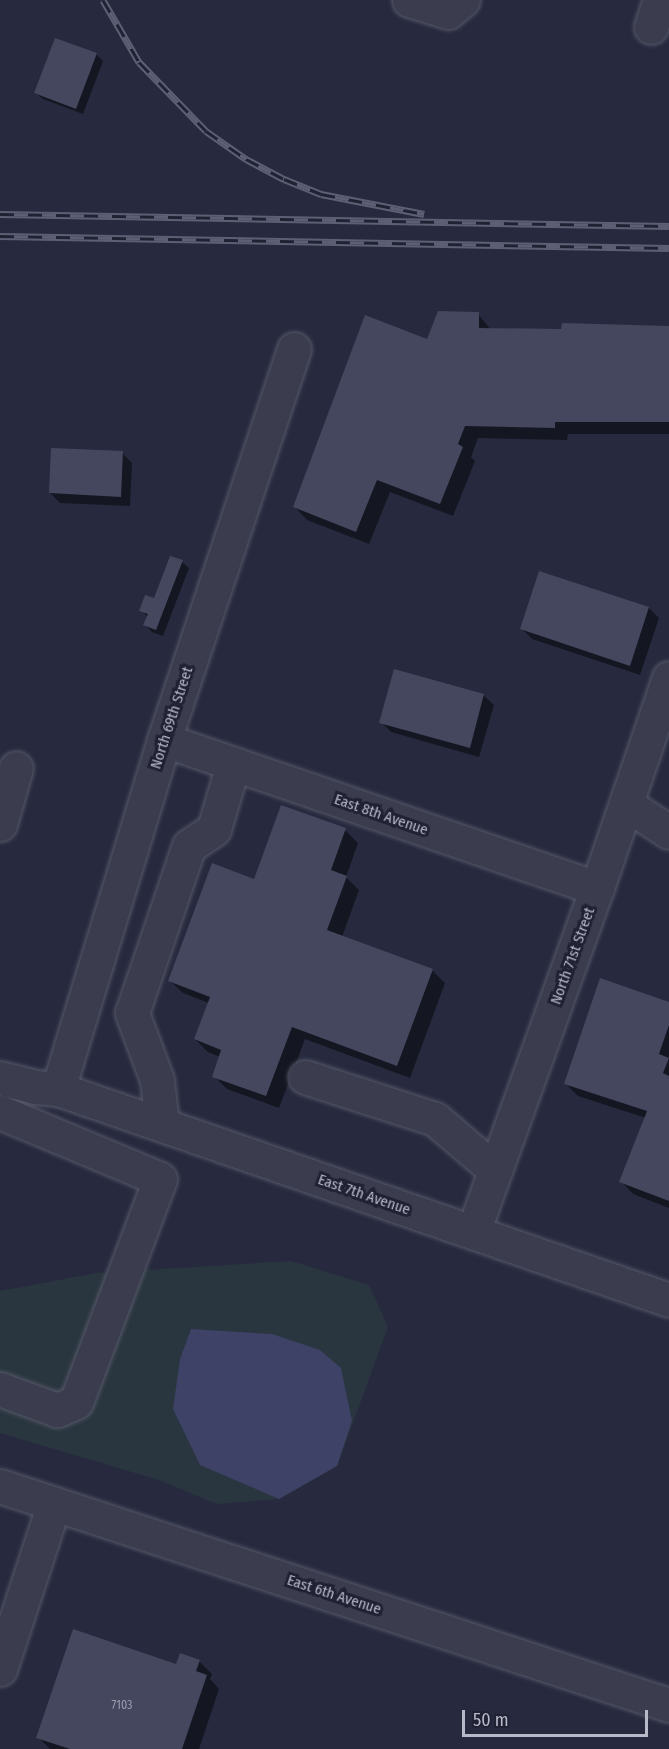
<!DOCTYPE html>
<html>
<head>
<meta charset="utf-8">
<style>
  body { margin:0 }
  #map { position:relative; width:669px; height:1749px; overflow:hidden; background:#272a3e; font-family:"Fira Sans Condensed",sans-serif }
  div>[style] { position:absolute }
  .green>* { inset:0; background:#29363f }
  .water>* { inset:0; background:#3e4266 }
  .shadow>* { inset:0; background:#0007 }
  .building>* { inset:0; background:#44475e }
  .roads { filter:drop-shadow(0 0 2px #565869) drop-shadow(0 0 2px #565869) }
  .minor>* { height:33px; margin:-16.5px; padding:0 16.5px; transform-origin:16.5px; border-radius:16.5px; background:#3b3d4e }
  .rail>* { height:7px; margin-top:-3.5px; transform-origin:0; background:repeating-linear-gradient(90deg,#202234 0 14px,#5d6075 0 28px); box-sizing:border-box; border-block:2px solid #5d6075 }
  span { translate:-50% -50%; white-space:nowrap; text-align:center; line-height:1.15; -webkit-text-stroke:6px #202234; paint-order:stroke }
  .number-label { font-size:12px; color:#9a9cae }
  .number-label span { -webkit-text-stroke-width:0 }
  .street-label { font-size:15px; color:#b7b9c9 }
  .scale { position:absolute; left:462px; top:1710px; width:186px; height:27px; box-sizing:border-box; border:3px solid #b7b9c9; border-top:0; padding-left:8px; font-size:18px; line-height:21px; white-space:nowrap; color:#b7b9c9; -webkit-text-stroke:4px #202234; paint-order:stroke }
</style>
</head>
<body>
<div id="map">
  <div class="green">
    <div style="clip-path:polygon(291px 1261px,369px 1285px,388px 1327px,337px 1466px,279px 1499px,217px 1504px,159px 1480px,0 1433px,0 1291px,97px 1273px)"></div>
  </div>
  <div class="water">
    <div style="clip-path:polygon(191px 1329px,272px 1334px,320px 1350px,341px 1368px,352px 1421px,337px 1466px,279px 1499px,200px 1465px,173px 1409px,180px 1359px)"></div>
  </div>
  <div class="shadow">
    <div style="clip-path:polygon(96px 54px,103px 61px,83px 114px,43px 99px,36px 93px)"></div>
    <div style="clip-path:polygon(478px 314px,491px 330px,669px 327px,669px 434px,568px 434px,567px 440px,478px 438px,471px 457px,475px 461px,453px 516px,390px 492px,369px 544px,307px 520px,295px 507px,428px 341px)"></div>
    <div style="clip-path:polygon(122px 453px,132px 463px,130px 506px,60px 503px,50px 493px)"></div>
    <div style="clip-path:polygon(182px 562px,189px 568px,163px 636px,152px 632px,145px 625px,148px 617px,141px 610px,155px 600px)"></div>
    <div style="clip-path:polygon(540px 573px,649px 608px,659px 618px,640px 675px,532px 639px,522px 629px)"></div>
    <div style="clip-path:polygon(483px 695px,494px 705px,479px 757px,391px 732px,381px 722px)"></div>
    <div style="clip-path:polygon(345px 830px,358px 843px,346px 877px,359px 890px,342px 937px,432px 970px,445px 983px,410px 1078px,305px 1039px,279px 1108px,227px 1089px,214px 1076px,220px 1057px,208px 1052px,195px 1039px,209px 1003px,183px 993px,170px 981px,255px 881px)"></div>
    <div style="clip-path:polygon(669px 1003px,669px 1208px,633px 1194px,621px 1181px,646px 1118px,578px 1096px,565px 1083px)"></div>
    <div style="clip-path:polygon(199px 1661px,212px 1674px,210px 1679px,219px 1689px,199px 1749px,50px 1749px,38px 1737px,177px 1666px)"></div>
  </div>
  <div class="building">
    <div style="clip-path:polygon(55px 38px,97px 53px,76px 109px,34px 93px)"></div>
    <div style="clip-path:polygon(438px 311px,479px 312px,479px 328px,561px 329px,562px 323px,669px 326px,669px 422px,555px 422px,555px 428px,465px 426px,458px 444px,463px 447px,440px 504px,377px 480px,356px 532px,293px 507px,365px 315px,427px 339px)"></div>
    <div style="clip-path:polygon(51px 448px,123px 451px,121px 497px,49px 493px)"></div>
    <div style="clip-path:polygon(170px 556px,183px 560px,156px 630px,143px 625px,148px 614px,139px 611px,145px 595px,154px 598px)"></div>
    <div style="clip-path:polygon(539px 571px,649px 607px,630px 666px,520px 629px)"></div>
    <div style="clip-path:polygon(394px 669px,484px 694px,470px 748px,379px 723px)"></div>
    <div style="clip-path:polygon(281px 805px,346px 828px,331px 870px,347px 876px,327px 930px,433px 969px,397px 1066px,292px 1027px,266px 1096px,212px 1077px,221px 1050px,194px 1039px,210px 997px,168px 981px,212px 863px,254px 879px)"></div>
    <div style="clip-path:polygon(600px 978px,669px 1002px,669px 1025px,659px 1054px,669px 1058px,663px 1073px,669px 1076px,669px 1201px,619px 1182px,647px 1111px,564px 1084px)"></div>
    <div style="clip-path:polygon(73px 1629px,176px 1664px,180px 1653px,200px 1660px,196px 1671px,207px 1675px,182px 1749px,70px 1749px,36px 1738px)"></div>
  </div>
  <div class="roads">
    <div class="minor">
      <div style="left:409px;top:0;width:41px;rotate:17.1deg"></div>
      <div style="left:448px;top:12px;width:19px;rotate:-39deg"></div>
      <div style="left:651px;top:27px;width:28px;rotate:-72deg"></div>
      <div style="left:164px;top:740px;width:458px;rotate:18.9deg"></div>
      <div style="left:626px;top:804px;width:51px;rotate:33.1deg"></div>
      <div style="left:0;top:824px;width:58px;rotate:-74.1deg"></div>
      <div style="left:305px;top:1077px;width:137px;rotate:17.9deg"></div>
      <div style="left:435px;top:1119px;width:79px;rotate:40.4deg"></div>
      <div style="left:0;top:1078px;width:36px;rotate:14deg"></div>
      <div style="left:35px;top:1087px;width:23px;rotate:5deg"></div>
      <div style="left:58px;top:1089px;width:646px;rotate:19.05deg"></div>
      <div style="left:58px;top:1089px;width:365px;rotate:-73.1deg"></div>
      <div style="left:164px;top:740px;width:412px;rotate:-71.6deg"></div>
      <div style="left:0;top:1112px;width:173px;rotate:22.7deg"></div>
      <div style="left:160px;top:1179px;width:238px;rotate:110.6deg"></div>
      <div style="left:76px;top:1402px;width:21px;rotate:157deg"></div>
      <div style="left:57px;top:1410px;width:61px;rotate:-159.8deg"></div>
      <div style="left:162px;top:1125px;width:45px;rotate:-96.3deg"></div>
      <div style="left:157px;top:1080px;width:72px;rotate:-110.5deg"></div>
      <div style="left:132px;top:1013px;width:176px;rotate:-71.2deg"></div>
      <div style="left:189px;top:846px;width:30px;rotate:-34deg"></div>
      <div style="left:214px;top:829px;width:68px;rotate:-73.7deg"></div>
      <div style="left:473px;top:1232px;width:366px;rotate:-70.2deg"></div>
      <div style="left:597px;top:888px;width:222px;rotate:-71.1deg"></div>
      <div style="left:0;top:1486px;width:704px;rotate:18.13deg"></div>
      <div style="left:0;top:1669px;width:174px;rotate:-71.9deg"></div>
    </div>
  </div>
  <div class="rail">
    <div style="left:103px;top:0;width:72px;rotate:59.9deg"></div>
    <div style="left:139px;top:62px;width:96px;rotate:45.8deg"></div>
    <div style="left:206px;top:131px;width:49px;rotate:35deg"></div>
    <div style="left:246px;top:159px;width:43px;rotate:27.8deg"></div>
    <div style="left:284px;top:179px;width:40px;rotate:22deg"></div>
    <div style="left:321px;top:194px;width:105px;rotate:11deg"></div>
    <div style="left:0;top:214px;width:669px;rotate:1.03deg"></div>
    <div style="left:0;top:236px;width:669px;rotate:1.03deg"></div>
  </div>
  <div class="number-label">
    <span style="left:122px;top:1706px">7103</span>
  </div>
  <div class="street-label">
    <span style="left:172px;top:718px;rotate:-72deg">North 69th Street</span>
    <span style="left:381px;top:815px;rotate:19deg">East 8th Avenue</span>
    <span style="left:573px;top:956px;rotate:-70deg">North 71st Street</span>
    <span style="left:364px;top:1195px;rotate:19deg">East 7th Avenue</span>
    <span style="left:334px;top:1595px;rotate:18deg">East 6th Avenue</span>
  </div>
  <div class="scale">50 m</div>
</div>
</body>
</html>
